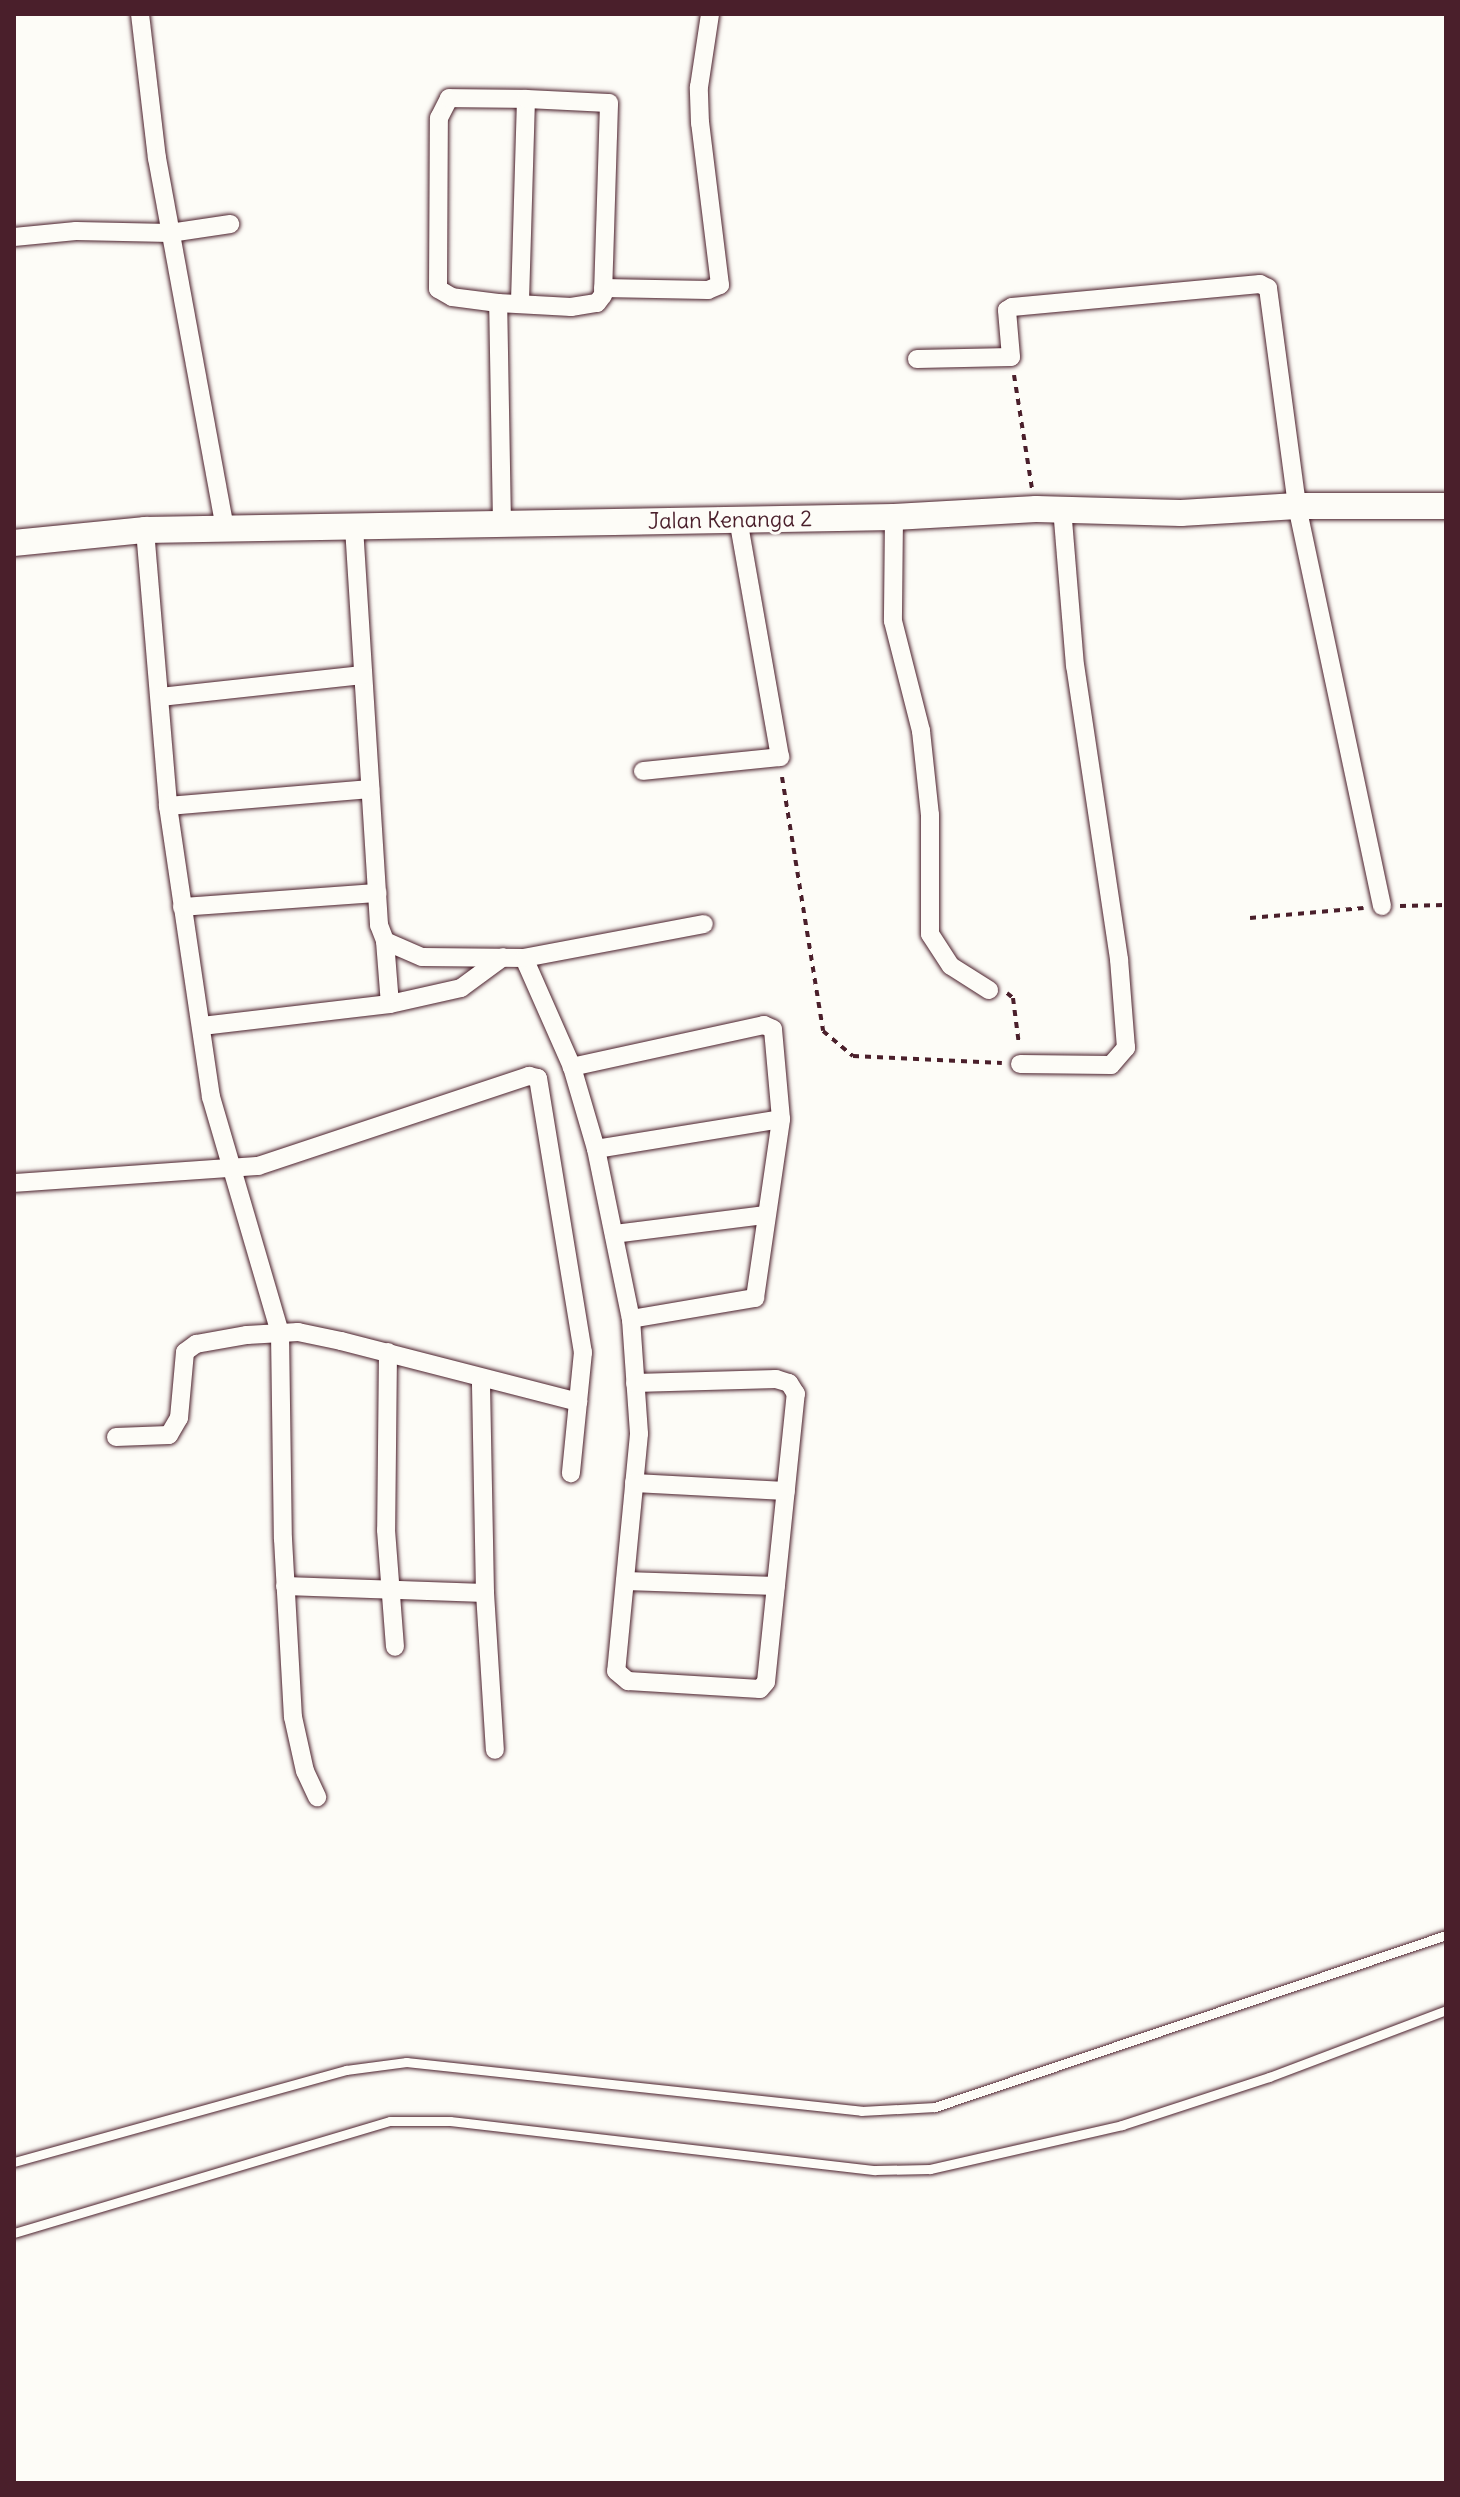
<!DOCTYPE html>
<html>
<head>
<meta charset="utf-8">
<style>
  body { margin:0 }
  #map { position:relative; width:1460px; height:2497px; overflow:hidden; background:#fdfcf7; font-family:Delius,sans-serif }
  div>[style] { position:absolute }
  .path>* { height:4px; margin-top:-2px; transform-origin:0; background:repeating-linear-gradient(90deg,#4a1f2b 0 6px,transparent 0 12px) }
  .roads { filter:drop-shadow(0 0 2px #4a1f2b) drop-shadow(0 0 2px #4a1f2b) }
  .lane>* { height:9px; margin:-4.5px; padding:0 4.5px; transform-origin:4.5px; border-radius:4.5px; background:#fdfcf7 }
  .street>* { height:18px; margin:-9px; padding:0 9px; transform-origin:9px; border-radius:9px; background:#fdfcf7 }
  .secondary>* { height:26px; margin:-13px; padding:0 13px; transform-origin:13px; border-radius:13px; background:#fdfcf7 }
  span { translate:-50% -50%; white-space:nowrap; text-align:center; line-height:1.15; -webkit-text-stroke:6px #fdfcf7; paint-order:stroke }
  .street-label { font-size:22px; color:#4a1f2b }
  .frame { position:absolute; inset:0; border:16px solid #4a1f2b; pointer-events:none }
</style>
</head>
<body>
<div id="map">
  <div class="path">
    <div style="left:1014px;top:375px;width:115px;rotate:81deg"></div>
    <div style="left:782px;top:777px;width:257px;rotate:80.8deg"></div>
    <div style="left:823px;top:1031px;width:39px;rotate:40deg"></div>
    <div style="left:853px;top:1056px;width:149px;rotate:2.7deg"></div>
    <div style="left:1400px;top:906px;width:46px;rotate:-1.2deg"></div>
    <div style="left:1250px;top:918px;width:114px;rotate:-5deg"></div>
    <div style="left:1007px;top:993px;width:8px;rotate:40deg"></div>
    <div style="left:1013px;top:998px;width:47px;rotate:82.7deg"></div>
  </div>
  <div class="roads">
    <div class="lane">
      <div style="left:14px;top:2162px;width:345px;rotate:-15.5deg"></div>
      <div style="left:346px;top:2070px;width:61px;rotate:-7.6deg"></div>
      <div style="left:406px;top:2062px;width:458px;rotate:6.1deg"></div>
      <div style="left:861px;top:2111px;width:74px;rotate:-3.1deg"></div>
      <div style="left:935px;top:2107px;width:539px;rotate:-18.6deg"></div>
      <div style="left:14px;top:2233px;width:392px;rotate:-16.6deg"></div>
      <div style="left:390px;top:2121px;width:60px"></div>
      <div style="left:450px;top:2121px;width:428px;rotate:6.6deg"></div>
      <div style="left:875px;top:2170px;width:55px;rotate:-1deg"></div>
      <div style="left:930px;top:2169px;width:197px;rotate:-12.9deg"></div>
      <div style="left:1122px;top:2125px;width:155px;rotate:-18.1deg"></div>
      <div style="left:1269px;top:2077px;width:189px;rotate:-20.7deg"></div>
    </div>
    <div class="street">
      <div style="left:140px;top:14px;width:145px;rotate:83.3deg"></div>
      <div style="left:157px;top:158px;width:377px;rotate:79.6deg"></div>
      <div style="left:14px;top:237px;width:62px;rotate:-5.5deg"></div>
      <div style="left:76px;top:231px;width:94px;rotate:1.2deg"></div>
      <div style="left:170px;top:233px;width:61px;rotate:-8.5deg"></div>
      <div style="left:603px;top:288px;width:105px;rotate:1.1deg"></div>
      <div style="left:708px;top:290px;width:13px;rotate:-23deg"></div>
      <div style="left:720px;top:285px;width:163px;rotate:-97deg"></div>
      <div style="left:700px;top:123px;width:36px;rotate:-92deg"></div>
      <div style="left:699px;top:87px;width:74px;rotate:-81.4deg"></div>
      <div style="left:498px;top:303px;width:46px;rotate:-172.6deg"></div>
      <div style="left:452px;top:297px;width:16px;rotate:-150deg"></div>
      <div style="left:438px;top:289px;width:171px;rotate:-89.7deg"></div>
      <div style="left:439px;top:118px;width:22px;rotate:-63deg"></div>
      <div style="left:449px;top:98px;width:77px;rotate:0.7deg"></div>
      <div style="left:526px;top:99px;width:204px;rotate:91.7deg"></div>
      <div style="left:917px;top:359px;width:94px;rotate:-1.2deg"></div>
      <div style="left:1011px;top:357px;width:47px;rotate:-94.9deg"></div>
      <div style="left:1007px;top:310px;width:6px;rotate:-31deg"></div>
      <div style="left:1012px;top:307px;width:249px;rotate:-5.3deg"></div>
      <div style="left:1260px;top:284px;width:9px;rotate:27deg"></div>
      <div style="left:1268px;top:288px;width:220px;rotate:82.4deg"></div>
      <div style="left:1297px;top:506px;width:409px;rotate:78deg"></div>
      <div style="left:894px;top:517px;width:104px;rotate:90.6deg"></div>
      <div style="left:893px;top:621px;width:114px;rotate:75.7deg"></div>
      <div style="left:921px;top:731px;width:84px;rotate:83.9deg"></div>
      <div style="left:930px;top:815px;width:119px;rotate:90deg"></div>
      <div style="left:930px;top:934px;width:38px;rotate:57deg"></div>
      <div style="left:951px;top:966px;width:45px;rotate:32.3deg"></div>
      <div style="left:502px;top:524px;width:221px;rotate:-91deg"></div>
      <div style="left:498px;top:303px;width:73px;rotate:3.1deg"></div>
      <div style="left:571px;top:307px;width:26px;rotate:-9deg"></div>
      <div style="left:597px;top:303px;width:10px;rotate:-53deg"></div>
      <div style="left:603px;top:295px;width:192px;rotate:-88.2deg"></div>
      <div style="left:609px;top:103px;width:83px;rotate:-177.2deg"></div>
      <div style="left:354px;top:527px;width:399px;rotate:86.4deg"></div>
      <div style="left:379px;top:925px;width:17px;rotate:69deg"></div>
      <div style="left:385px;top:941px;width:40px;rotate:23.4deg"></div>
      <div style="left:422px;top:957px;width:102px;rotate:0.6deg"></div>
      <div style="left:524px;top:958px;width:119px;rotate:66.2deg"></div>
      <div style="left:572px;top:1067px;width:85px;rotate:73.7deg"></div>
      <div style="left:596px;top:1149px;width:174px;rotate:78.4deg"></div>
      <div style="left:631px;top:1319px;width:126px;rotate:-9.6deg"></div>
      <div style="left:755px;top:1298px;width:181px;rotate:-81.7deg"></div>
      <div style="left:781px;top:1119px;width:90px;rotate:-95.1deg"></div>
      <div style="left:773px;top:1029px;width:10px;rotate:-156deg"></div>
      <div style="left:764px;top:1025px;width:197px;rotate:167.7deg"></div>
      <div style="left:145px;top:530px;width:277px;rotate:85.2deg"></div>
      <div style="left:168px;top:806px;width:294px;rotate:81.6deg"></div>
      <div style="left:211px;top:1097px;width:246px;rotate:73.7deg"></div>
      <div style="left:280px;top:1333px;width:206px;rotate:89.2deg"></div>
      <div style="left:283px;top:1539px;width:178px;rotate:86.8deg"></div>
      <div style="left:293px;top:1717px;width:55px;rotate:77.5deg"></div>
      <div style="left:305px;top:1771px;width:29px;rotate:65deg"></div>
      <div style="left:160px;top:697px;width:204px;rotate:-6.2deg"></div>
      <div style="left:643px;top:771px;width:138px;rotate:-5.8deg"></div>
      <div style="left:780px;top:757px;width:241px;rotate:-100deg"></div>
      <div style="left:168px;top:806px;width:203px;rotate:-4.8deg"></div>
      <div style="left:182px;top:907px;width:196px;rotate:-4.1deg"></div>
      <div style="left:385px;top:941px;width:63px;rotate:85.5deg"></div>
      <div style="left:524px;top:958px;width:183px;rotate:-10.7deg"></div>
      <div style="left:202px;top:1026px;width:189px;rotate:-6.7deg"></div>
      <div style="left:390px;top:1004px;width:73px;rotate:-12.7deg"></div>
      <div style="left:461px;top:988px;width:52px;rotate:-36.4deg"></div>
      <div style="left:1020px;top:1064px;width:91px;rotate:0.6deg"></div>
      <div style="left:1111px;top:1065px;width:23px;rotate:-49deg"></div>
      <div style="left:1126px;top:1048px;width:89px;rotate:-94.5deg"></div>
      <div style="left:1119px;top:959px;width:296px;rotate:-98.5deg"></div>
      <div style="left:1075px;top:666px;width:158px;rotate:-94.7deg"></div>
      <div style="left:596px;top:1149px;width:187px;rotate:-9.2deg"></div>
      <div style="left:14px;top:1183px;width:245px;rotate:-4deg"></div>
      <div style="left:258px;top:1166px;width:286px;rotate:-18.4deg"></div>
      <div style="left:529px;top:1076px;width:9px;rotate:13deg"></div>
      <div style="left:538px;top:1078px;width:278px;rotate:80.7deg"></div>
      <div style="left:583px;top:1352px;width:122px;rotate:95.7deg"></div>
      <div style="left:614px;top:1234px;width:152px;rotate:-7.2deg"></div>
      <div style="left:631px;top:1319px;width:115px;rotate:86deg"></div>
      <div style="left:639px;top:1434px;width:238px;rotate:95.5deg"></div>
      <div style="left:616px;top:1671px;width:16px;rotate:40deg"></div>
      <div style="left:628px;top:1681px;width:132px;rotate:3.5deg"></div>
      <div style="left:760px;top:1689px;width:9px;rotate:-49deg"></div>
      <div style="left:766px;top:1682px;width:290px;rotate:-84.1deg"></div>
      <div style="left:796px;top:1394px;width:13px;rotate:-122deg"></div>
      <div style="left:789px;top:1383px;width:14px;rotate:-163deg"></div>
      <div style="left:776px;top:1379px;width:141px;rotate:178.4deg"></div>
      <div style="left:388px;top:1352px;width:178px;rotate:90.6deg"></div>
      <div style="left:386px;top:1530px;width:117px;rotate:85.6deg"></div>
      <div style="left:116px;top:1437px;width:53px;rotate:-2.2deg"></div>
      <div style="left:169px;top:1435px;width:20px;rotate:-60deg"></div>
      <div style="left:179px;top:1418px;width:66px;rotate:-84.8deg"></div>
      <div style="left:185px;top:1352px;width:14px;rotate:-36deg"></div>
      <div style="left:196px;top:1344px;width:52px;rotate:-10deg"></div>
      <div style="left:247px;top:1335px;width:51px;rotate:-3.4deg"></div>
      <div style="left:298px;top:1332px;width:44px;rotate:11.8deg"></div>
      <div style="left:341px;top:1341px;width:245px;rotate:14.4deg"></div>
      <div style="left:634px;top:1483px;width:152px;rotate:3deg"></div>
      <div style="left:625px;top:1581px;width:151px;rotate:1.9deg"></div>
      <div style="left:285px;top:1586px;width:200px;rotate:2deg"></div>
      <div style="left:485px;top:1593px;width:215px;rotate:-91.1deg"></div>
      <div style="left:485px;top:1593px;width:157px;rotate:86.4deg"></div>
    </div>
    <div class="secondary">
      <div style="left:14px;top:543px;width:132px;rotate:-5.7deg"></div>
      <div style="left:145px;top:530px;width:749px;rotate:-0.99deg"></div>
      <div style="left:894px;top:517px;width:142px;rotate:-3.2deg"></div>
      <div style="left:1036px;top:509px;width:145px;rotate:1.6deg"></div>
      <div style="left:1181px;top:513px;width:116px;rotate:-3.5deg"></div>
      <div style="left:1297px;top:506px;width:149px"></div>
    </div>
  </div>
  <div class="street-label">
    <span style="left:730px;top:520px;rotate:-1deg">Jalan Kenanga 2</span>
  </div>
  <div class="frame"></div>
</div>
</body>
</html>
